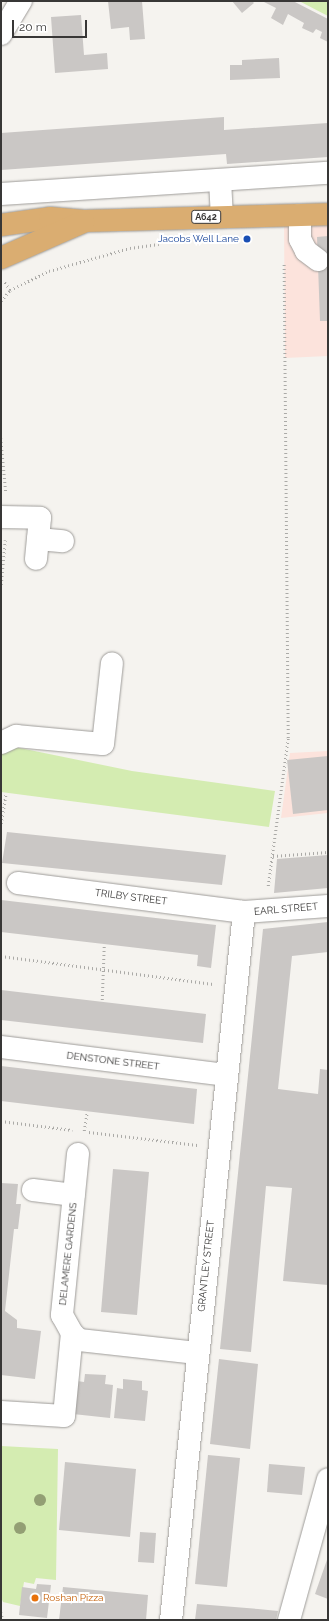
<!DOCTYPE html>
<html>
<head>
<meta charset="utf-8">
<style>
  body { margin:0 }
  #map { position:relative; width:329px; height:1621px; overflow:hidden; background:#f5f3ef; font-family:Raleway,sans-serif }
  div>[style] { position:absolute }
  .commercial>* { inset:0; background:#fce3dc }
  .green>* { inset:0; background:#d4ecb1 }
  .building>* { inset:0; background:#cac7c5 }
  .path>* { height:2.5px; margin-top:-1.25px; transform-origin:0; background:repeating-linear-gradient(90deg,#abaaa7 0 1px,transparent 0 4px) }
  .roads { filter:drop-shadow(0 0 1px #9e9c99) drop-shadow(0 0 1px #9e9c99) }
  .minor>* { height:22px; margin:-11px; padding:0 11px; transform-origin:11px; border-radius:11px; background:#fff }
  .major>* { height:22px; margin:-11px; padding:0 11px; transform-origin:11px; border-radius:11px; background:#daad71 }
  .trees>* { width:12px; height:12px; margin:-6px; border-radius:50%; background:#939f74 }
  .dots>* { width:11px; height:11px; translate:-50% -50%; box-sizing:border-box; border:2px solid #fff; border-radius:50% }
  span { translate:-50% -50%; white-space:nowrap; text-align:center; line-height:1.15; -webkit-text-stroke:4px #fff; paint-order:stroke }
  .shield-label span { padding:1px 3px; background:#fff; border:1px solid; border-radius:3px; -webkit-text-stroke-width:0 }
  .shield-label { font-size:9px; color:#383736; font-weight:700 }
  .transit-label { font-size:10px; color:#164399 }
  .right { translate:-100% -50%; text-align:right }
  .street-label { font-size:10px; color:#383736 }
  .food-label { font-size:10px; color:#c56008 }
  .left { translate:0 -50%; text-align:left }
  .frame { position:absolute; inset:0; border:2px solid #383736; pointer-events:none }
  .scale { position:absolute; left:12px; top:20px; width:75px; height:18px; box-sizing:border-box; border:2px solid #383736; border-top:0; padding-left:5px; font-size:12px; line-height:14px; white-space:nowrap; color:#383736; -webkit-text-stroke:3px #fff; paint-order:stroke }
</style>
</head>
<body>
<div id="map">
  <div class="commercial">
    <div style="clip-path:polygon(328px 215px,328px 356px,285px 358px,284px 216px)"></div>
    <div style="clip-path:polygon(328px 751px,328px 813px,281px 818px,290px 753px)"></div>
  </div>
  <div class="green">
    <div style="clip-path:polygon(299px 1px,328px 1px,328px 16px)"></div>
    <div style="clip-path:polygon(15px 747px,132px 771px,275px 791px,269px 827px,1px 792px,1px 750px)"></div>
    <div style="clip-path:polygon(1px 1446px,58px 1449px,56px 1580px,36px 1578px,34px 1584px,24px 1582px,20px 1606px,3px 1602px,1px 1597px)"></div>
  </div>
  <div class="building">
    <div style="clip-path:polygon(108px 1px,142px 1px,145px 39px,130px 40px,129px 27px,111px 29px)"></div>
    <div style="clip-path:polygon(232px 1px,252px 1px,254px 3px,242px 13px)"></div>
    <div style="clip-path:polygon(262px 1px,293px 1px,328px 19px,328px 42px,320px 38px,322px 32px,316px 29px,313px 33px,302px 28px,304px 23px,288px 14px,283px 25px,271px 18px,276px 8px)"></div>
    <div style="clip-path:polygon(81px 15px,84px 55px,107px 53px,108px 69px,55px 73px,51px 17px)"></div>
    <div style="clip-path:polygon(279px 58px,280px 78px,230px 80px,230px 65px,242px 65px,242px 60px)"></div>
    <div style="clip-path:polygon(224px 117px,224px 130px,328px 123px,328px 157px,227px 164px,226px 154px,1px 170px,1px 133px)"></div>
    <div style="clip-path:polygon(328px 236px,328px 321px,320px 321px,317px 237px)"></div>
    <div style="clip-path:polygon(328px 756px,328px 810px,293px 814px,287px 760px)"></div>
    <div style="clip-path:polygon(7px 832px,226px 855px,222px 885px,2px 863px)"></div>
    <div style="clip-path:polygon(328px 855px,328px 888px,274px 893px,277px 859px)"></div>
    <div style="clip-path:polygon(1px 900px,216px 925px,211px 968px,197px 966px,198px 955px,1px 932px)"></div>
    <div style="clip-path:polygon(328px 922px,328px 952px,292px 956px,278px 1089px,318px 1094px,320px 1069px,328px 1070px,328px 1285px,283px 1281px,292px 1188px,266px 1186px,251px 1352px,220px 1349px,263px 929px)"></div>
    <div style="clip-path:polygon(1px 990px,206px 1014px,203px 1043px,1px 1020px)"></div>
    <div style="clip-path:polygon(1px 1066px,197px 1089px,194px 1124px,1px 1101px)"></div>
    <div style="clip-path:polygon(113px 1169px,149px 1172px,137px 1315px,101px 1312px)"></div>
    <div style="clip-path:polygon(1px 1183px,18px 1184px,16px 1204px,21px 1204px,18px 1229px,14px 1229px,5px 1311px,17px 1320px,17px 1328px,41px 1331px,35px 1379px,1px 1375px)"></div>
    <div style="clip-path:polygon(219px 1359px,258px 1364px,250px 1449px,210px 1444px)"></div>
    <div style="clip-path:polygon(85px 1374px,106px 1375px,105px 1384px,113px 1385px,110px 1418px,73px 1414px,77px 1381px,84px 1382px)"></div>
    <div style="clip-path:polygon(123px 1379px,142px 1381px,142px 1390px,148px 1391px,145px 1421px,114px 1418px,117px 1388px,123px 1389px)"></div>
    <div style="clip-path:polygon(208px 1455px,240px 1458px,227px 1587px,195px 1584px)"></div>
    <div style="clip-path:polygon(65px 1462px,136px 1469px,130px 1537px,59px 1530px)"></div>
    <div style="clip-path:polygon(269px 1464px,305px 1467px,302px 1495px,267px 1492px)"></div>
    <div style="clip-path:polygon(140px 1532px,156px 1533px,154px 1563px,138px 1562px)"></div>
    <div style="clip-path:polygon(328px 1557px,328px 1599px,315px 1594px)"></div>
    <div style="clip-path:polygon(37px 1584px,51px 1585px,47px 1618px,19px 1615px,22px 1587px,36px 1589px)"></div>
    <div style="clip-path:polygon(63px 1587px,148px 1595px,146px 1620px,59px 1620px)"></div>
    <div style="clip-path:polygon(197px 1604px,258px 1609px,278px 1611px,276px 1620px,195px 1620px)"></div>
  </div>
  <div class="path">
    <div style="left:10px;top:290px;width:43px;rotate:-26deg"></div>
    <div style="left:49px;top:271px;width:84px;rotate:-15.9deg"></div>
    <div style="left:130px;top:248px;width:29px;rotate:-8deg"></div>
    <div style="left:1px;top:301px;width:14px;rotate:-51deg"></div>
    <div style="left:10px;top:290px;width:10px;rotate:-127deg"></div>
    <div style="left:1px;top:438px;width:55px;rotate:84.8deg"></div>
    <div style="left:1px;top:585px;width:45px;rotate:-84.9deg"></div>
    <div style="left:1px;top:824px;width:30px;rotate:-81deg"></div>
    <div style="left:273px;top:856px;width:55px;rotate:-4.2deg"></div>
    <div style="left:268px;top:886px;width:149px;rotate:-82.3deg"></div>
    <div style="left:288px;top:738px;width:475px;rotate:-90.5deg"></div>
    <div style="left:1px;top:956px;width:214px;rotate:7.5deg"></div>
    <div style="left:102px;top:1000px;width:55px;rotate:-87.9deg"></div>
    <div style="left:1px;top:1121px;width:72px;rotate:7.2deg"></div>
    <div style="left:84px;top:1131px;width:19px;rotate:-81deg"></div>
    <div style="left:89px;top:1132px;width:109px;rotate:6.9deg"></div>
    <div style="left:1px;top:1612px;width:8px;rotate:76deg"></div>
  </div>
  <div class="roads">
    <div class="minor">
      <div style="left:1px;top:34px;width:39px;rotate:-59deg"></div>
      <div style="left:220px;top:180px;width:36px;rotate:87deg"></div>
      <div style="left:1px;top:194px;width:328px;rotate:-3.7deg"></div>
      <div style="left:300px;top:215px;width:24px;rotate:90deg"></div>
      <div style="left:300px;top:239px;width:13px;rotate:63deg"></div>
      <div style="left:306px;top:251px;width:15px;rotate:37deg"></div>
      <div style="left:1px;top:517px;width:39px;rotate:1deg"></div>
      <div style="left:40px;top:518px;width:41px;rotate:95.6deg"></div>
      <div style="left:38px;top:539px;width:25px;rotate:5deg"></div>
      <div style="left:1px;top:743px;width:17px;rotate:-25deg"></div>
      <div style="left:16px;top:736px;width:87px;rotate:5.3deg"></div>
      <div style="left:103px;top:744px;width:81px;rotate:-83.7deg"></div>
      <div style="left:18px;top:883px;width:228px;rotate:7.3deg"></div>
      <div style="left:244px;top:912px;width:84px;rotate:-4.1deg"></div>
      <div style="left:1px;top:1047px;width:227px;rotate:7.1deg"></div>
      <div style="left:78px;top:1154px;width:162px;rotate:95.7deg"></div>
      <div style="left:62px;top:1315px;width:21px;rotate:61deg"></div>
      <div style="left:72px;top:1333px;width:10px;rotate:45deg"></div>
      <div style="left:79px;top:1340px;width:119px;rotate:6.3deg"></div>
      <div style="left:33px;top:1190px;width:41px;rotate:7deg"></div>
      <div style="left:1px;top:1412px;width:63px;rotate:3.6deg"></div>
      <div style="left:64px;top:1416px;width:83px;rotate:-84.5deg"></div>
      <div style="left:171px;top:1620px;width:712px;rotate:-84.11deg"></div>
      <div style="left:289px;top:1620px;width:146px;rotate:-74.5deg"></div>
    </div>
    <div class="major">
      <div style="left:1px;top:225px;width:49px;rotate:-8.1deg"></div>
      <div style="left:50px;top:218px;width:34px;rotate:5deg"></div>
      <div style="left:84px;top:221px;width:244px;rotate:-1.6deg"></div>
      <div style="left:1px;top:258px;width:90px;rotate:-23.7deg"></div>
    </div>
  </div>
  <div class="trees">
    <div style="left:40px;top:1500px"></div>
    <div style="left:20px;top:1528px"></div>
  </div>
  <div class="dots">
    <div style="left:247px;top:239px;background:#1a4fb4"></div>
    <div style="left:35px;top:1598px;background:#e8710a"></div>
  </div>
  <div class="shield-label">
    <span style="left:206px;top:217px">A642</span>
  </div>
  <div class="transit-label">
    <span class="right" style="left:239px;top:239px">Jacobs Well Lane</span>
  </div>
  <div class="street-label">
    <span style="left:131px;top:897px;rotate:7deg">TRILBY STREET</span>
    <span style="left:286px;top:909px;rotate:-5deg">EARL STREET</span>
    <span style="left:113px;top:1061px;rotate:7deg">DENSTONE STREET</span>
    <span style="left:68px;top:1254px;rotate:-84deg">DELAMERE GARDENS</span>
    <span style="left:206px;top:1266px;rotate:-84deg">GRANTLEY STREET</span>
  </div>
  <div class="food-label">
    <span class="left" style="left:43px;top:1598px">Roshan Pizza</span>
  </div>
  <div class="frame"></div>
  <div class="scale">20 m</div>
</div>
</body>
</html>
